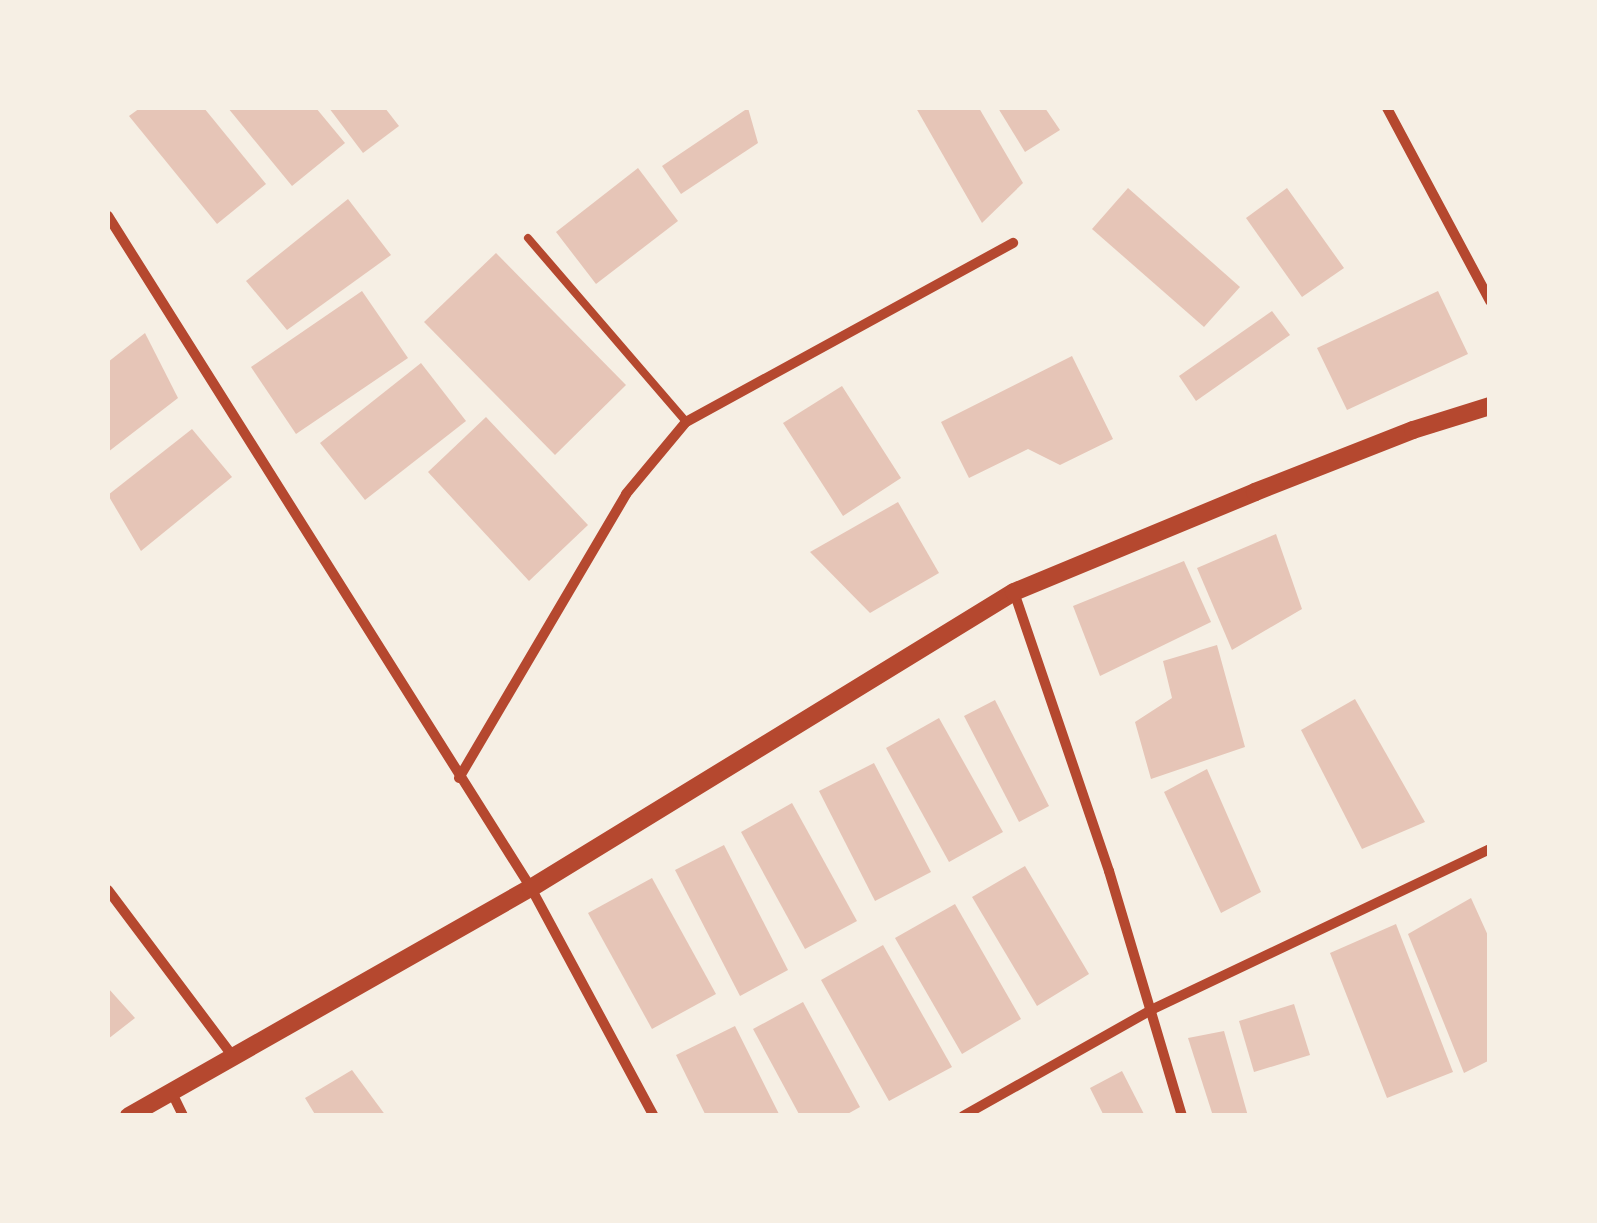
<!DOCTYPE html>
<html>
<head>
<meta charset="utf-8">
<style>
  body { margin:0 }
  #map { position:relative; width:1597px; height:1223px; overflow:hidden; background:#f6efe4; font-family:Helvetica,sans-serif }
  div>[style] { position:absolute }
  .building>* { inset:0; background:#e6c5b7 }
  .service>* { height:8px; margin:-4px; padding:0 4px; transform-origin:4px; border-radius:4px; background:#b5482f }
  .minor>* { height:10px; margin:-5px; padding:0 5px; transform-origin:5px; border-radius:5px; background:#b5482f }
  .tertiary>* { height:18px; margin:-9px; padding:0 9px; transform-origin:9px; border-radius:9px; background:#b5482f }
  span { translate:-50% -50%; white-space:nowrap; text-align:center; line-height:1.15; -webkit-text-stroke:8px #f6efe4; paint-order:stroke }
  .frame { position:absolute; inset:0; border:110px solid #f6efe4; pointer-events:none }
</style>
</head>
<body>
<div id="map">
  <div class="building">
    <div style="clip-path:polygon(140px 108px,204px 108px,266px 184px,217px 224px,129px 116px)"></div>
    <div style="clip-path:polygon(228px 108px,316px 108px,345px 143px,292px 186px)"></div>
    <div style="clip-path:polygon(329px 108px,385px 108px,399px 126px,363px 153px)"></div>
    <div style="clip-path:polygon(748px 108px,758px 143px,681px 194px,662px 166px)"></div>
    <div style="clip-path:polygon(916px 108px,979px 108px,1023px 183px,982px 223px)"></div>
    <div style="clip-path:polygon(998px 108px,1045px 108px,1060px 130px,1025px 152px)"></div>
    <div style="clip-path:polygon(638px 168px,678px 221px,596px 284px,556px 232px)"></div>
    <div style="clip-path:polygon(1128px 188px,1240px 287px,1204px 327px,1092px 229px)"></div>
    <div style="clip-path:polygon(1287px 188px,1344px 268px,1302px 297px,1246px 218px)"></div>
    <div style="clip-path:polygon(348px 199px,391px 255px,287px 330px,246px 281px)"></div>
    <div style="clip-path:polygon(496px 253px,626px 385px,555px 455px,424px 322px)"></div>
    <div style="clip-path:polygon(362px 291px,408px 358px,296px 434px,251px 367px)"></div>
    <div style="clip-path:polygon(1438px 291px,1468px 354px,1347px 410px,1317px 348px)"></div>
    <div style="clip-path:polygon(1272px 311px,1290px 335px,1196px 401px,1179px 376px)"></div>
    <div style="clip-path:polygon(145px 333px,178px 398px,108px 452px,108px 362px)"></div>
    <div style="clip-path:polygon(1072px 356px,1113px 439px,1060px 465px,1028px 449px,969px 478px,941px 422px)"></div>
    <div style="clip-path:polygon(421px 363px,466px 421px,365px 500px,320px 443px)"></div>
    <div style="clip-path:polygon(842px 386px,901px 478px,843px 516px,783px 423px)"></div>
    <div style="clip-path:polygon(486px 417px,588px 525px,529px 581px,428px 472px)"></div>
    <div style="clip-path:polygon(192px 429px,232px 477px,141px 551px,108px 495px)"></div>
    <div style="clip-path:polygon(898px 502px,939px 573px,870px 613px,810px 552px)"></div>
    <div style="clip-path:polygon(1276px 534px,1302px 609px,1232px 650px,1197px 568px)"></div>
    <div style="clip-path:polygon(1184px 561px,1211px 622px,1100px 676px,1073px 606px)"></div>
    <div style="clip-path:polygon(1217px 645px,1245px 747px,1151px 779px,1135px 722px,1172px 698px,1163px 661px)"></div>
    <div style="clip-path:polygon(1355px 699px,1425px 822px,1362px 849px,1301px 730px)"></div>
    <div style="clip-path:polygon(995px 700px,1049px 806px,1019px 822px,964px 716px)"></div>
    <div style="clip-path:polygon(939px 718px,1003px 832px,949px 862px,886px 748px)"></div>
    <div style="clip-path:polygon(874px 763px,931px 872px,875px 901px,819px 791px)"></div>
    <div style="clip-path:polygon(1207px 769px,1261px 892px,1221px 913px,1164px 792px)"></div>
    <div style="clip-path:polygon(792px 803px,857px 921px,805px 949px,741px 832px)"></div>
    <div style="clip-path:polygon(724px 845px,788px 970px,740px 996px,675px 870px)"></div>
    <div style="clip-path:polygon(1025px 866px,1089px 974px,1037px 1006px,972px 897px)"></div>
    <div style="clip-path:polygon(652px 878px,716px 994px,652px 1029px,588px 913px)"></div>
    <div style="clip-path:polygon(1471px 898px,1490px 940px,1490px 1060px,1464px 1073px,1408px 934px)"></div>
    <div style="clip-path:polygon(955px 904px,1021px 1019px,962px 1054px,895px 938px)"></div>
    <div style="clip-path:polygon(1396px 924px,1453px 1072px,1387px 1098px,1330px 953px)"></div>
    <div style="clip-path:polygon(883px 945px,952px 1067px,889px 1101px,821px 980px)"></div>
    <div style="clip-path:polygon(108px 988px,135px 1018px,108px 1039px)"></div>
    <div style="clip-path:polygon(803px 1002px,860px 1107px,844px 1116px,800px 1116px,753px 1029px)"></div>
    <div style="clip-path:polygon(1294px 1004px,1310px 1055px,1254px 1072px,1239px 1021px)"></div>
    <div style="clip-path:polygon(735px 1026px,780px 1116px,706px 1116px,676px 1055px)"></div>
    <div style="clip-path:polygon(1224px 1031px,1248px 1116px,1213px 1116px,1188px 1038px)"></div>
    <div style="clip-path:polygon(352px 1070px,386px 1116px,316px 1116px,305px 1098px)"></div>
    <div style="clip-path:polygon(1122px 1071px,1145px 1116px,1104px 1116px,1090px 1088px)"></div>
  </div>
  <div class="service">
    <div style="left:528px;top:238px;width:243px;rotate:49.3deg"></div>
  </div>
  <div class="minor">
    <div style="left:1387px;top:108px;width:219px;rotate:61.9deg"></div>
    <div style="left:108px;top:216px;width:794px;rotate:57.81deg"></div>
    <div style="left:531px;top:888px;width:259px;rotate:61.7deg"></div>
    <div style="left:1014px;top:592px;width:295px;rotate:71.2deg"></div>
    <div style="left:1109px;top:871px;width:256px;rotate:73.4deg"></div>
    <div style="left:459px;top:778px;width:329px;rotate:-59.5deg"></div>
    <div style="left:626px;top:494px;width:94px;rotate:-50.2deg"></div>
    <div style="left:686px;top:422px;width:373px;rotate:-28.7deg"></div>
    <div style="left:108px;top:890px;width:205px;rotate:53.1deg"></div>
    <div style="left:171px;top:1091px;width:28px;rotate:64deg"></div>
    <div style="left:963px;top:1116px;width:218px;rotate:-29.4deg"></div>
    <div style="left:1153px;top:1009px;width:373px;rotate:-25.4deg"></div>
  </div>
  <div class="tertiary">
    <div style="left:129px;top:1116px;width:462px;rotate:-29.6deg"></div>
    <div style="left:531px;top:888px;width:566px;rotate:-31.5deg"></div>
    <div style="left:1014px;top:592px;width:261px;rotate:-22.5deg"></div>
    <div style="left:1255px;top:492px;width:170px;rotate:-21.4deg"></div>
    <div style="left:1413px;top:430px;width:81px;rotate:-17.3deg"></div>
  </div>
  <div class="frame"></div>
</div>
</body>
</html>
